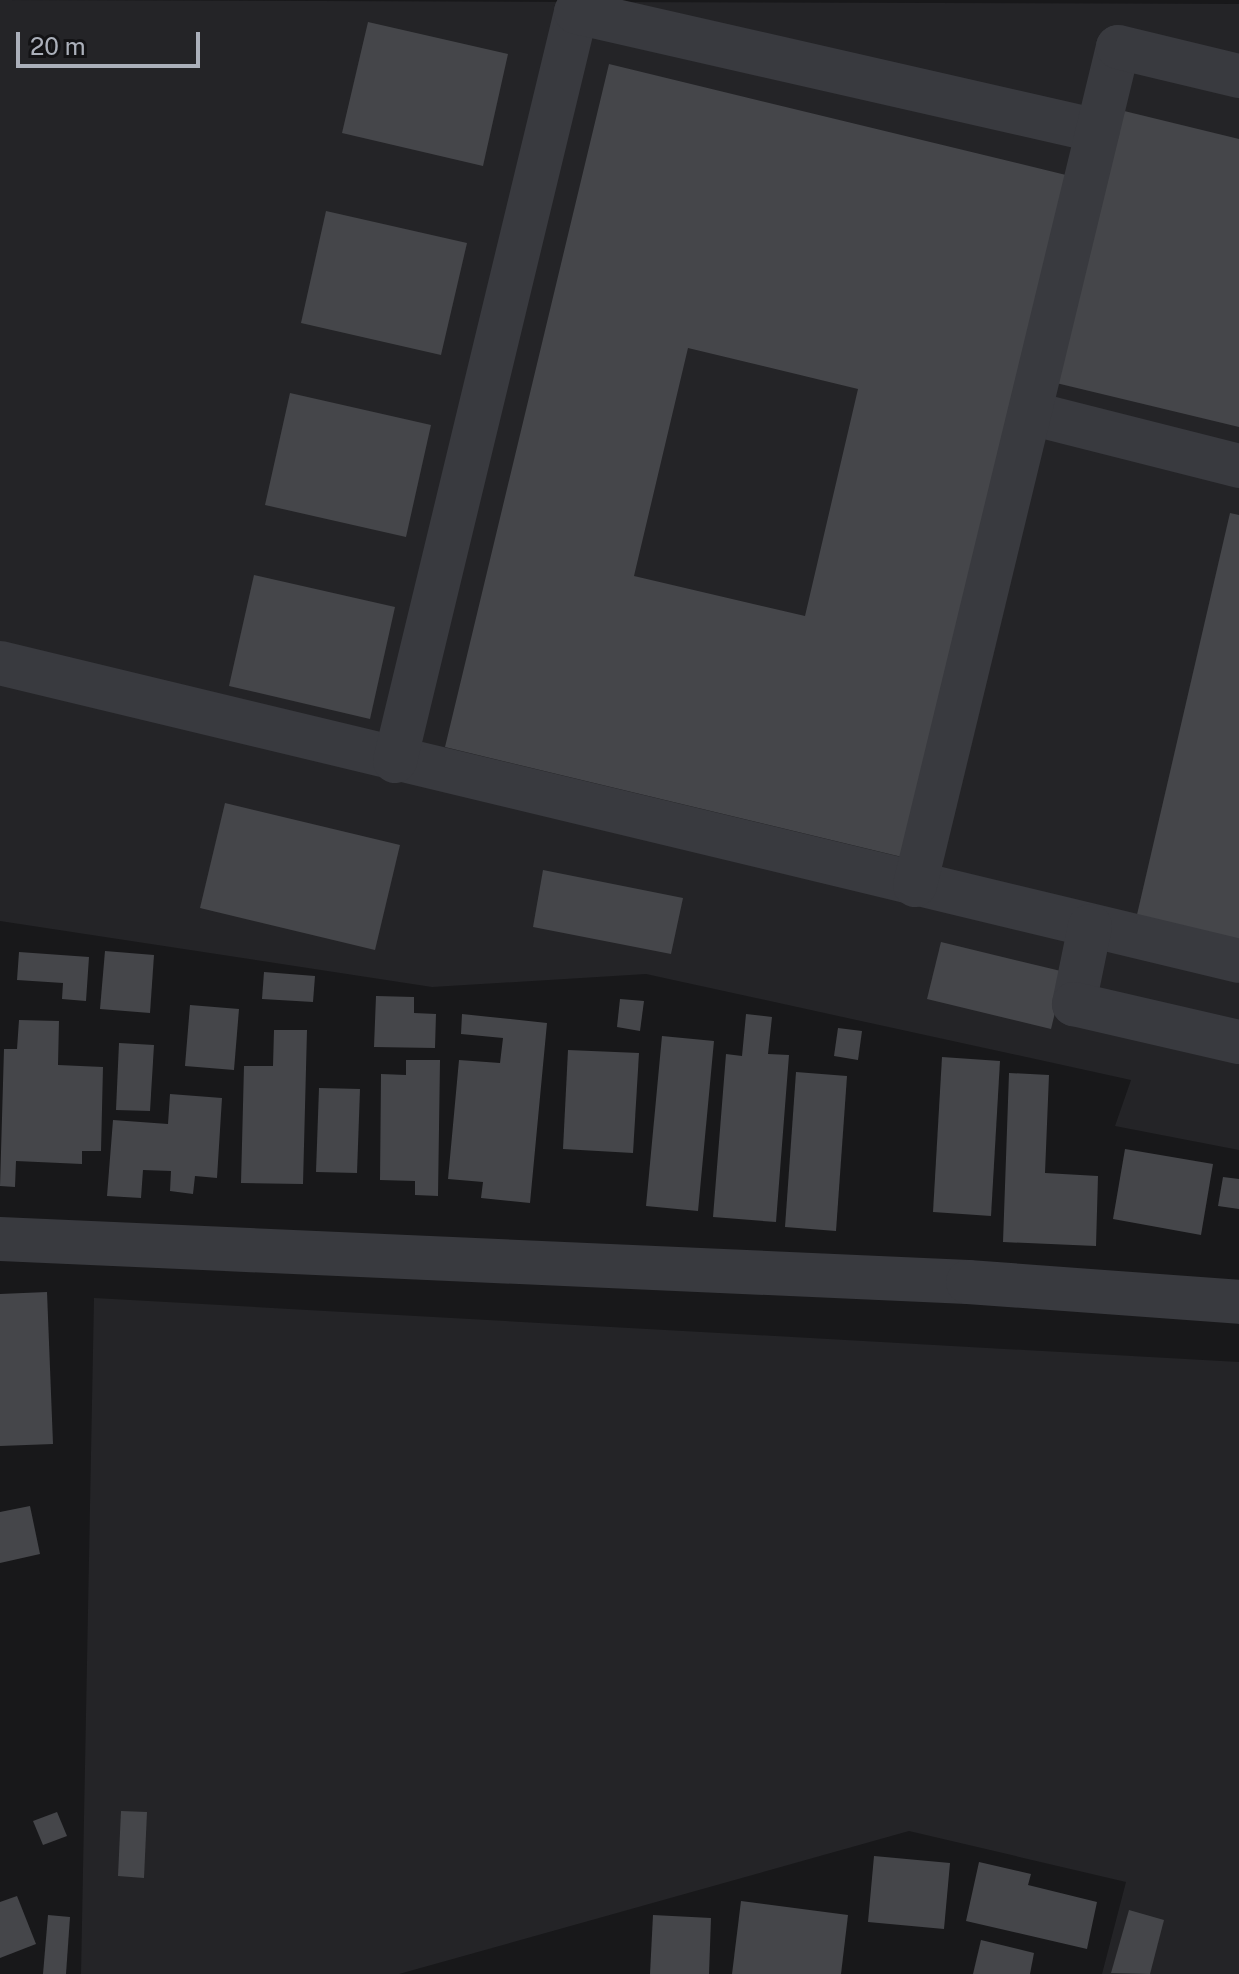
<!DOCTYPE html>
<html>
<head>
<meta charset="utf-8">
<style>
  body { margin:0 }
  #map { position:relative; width:1239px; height:1974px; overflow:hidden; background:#18181a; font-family:"Public Sans",sans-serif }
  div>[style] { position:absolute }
  .built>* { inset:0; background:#242427 }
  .building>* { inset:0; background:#45464a }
  .minor>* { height:44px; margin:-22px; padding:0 22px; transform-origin:22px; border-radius:22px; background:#393a3f }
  span { translate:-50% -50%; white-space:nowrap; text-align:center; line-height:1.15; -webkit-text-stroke:6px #131315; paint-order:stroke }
  .scale { position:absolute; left:16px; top:32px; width:184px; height:36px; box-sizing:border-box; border:4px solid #abb0ba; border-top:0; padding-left:10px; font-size:24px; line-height:28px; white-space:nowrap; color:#abb0ba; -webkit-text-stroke:6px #131315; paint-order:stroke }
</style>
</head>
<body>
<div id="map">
  <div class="built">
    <div style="clip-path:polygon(0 0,1239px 4px,1239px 1150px,1115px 1126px,1131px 1080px,646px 974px,432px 987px,0 921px)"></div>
    <div style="clip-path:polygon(94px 1298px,1239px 1362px,1239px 1974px,1102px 1974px,1126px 1882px,909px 1831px,399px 1974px,81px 1974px)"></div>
  </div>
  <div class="building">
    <div style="clip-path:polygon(368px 22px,508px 54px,483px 166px,342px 133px)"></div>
    <div style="clip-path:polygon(evenodd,609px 64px,1066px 175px,902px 857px,445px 747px,609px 64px,688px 348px,858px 389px,805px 616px,634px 576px,688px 348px)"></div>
    <div style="clip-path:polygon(1116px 109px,1239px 139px,1239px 427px,1052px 382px)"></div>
    <div style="clip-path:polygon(326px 211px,467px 243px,441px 355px,301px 323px)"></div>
    <div style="clip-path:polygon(290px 393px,431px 425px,406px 537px,265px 505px)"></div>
    <div style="clip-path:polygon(1230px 513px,1239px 515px,1239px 943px,1136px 919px)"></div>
    <div style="clip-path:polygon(254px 575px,395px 607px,370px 719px,229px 686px)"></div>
    <div style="clip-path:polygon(225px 803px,400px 845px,375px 950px,200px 908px)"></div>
    <div style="clip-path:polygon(543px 870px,683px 898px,671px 954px,533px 927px)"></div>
    <div style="clip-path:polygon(941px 942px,1065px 972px,1051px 1029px,927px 999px)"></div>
    <div style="clip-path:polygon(105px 951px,154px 955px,150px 1013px,100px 1009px)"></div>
    <div style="clip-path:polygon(19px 952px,89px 957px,86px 1001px,62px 999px,63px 983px,17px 980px)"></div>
    <div style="clip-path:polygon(264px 972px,315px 976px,313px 1002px,262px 999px)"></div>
    <div style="clip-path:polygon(376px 996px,414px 997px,414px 1013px,436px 1014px,435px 1048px,374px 1047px)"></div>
    <div style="clip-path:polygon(620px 999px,644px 1001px,640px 1031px,617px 1027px)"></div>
    <div style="clip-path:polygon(190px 1005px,239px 1009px,234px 1070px,185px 1066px)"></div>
    <div style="clip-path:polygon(462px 1014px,547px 1023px,530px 1203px,481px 1198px,483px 1182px,448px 1179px,459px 1060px,500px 1063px,503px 1038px,461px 1034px)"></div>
    <div style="clip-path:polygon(746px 1014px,772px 1017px,768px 1054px,789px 1055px,776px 1222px,713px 1217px,726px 1054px,742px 1056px)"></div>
    <div style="clip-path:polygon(19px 1020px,59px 1021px,58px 1065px,103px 1067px,101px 1151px,82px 1151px,82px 1164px,16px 1161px,15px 1187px,0 1186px,4px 1049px,17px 1049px)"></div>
    <div style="clip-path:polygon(838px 1028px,862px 1031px,858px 1060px,834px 1056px)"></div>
    <div style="clip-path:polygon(274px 1030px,307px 1030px,303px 1184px,241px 1183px,244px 1066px,273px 1066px)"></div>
    <div style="clip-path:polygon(662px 1036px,714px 1041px,698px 1211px,646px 1206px)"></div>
    <div style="clip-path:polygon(119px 1043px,154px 1045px,150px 1111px,116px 1110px)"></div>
    <div style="clip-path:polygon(568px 1050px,639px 1053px,633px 1153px,563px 1149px)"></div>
    <div style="clip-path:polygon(942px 1057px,1000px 1061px,991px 1216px,933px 1212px)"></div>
    <div style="clip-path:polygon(406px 1060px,440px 1060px,438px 1196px,415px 1195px,415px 1181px,380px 1180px,381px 1074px,406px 1075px)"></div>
    <div style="clip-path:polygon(796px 1072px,847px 1076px,836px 1231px,785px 1227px)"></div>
    <div style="clip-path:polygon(1009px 1073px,1049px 1075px,1045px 1173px,1098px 1176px,1096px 1246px,1003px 1242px)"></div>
    <div style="clip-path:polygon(319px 1088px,360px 1089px,357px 1173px,316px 1172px)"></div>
    <div style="clip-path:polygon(170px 1094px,222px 1098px,217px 1178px,195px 1176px,193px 1194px,170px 1191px,171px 1171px,143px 1170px,141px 1198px,107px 1196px,113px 1120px,168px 1124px)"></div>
    <div style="clip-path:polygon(1125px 1149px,1213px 1164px,1201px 1235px,1113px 1219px)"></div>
    <div style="clip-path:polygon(1223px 1177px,1239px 1179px,1239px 1209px,1218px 1206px)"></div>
    <div style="clip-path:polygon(47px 1292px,53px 1444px,0 1446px,0 1294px)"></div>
    <div style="clip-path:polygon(30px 1506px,40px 1554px,0 1563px,0 1512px)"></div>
    <div style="clip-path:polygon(121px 1811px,147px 1812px,144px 1878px,118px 1876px)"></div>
    <div style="clip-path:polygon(57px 1812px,67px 1836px,43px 1845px,33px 1821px)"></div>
    <div style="clip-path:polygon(874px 1856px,950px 1863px,944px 1929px,868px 1922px)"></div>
    <div style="clip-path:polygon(979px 1862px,1031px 1874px,1028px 1885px,1097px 1902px,1087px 1949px,966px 1921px)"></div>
    <div style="clip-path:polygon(17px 1896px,36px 1944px,0 1958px,0 1902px)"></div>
    <div style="clip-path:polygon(741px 1901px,848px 1915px,841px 1974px,732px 1974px)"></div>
    <div style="clip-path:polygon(1129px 1910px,1164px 1920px,1150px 1974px,1111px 1973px)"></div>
    <div style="clip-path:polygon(48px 1915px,70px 1917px,66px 1974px,43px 1974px)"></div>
    <div style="clip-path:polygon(653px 1915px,711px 1918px,709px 1974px,650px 1974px)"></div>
    <div style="clip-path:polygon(981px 1940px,1034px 1953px,1030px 1974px,973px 1974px)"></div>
  </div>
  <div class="minor">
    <div style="left:1030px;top:413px;width:216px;rotate:14.2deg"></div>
    <div style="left:0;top:663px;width:1274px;rotate:13.52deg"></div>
    <div style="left:395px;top:761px;width:771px;rotate:-76.41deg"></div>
    <div style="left:576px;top:12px;width:535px;rotate:12.84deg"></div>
    <div style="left:915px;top:885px;width:862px;rotate:-76.38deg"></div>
    <div style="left:1118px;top:47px;width:124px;rotate:13.5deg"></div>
    <div style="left:1090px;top:926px;width:80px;rotate:101.6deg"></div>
    <div style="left:1074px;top:1004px;width:169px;rotate:13deg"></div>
    <div style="left:0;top:1239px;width:969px;rotate:2.54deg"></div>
    <div style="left:968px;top:1282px;width:272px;rotate:4.2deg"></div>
  </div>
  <div class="scale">20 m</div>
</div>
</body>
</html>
